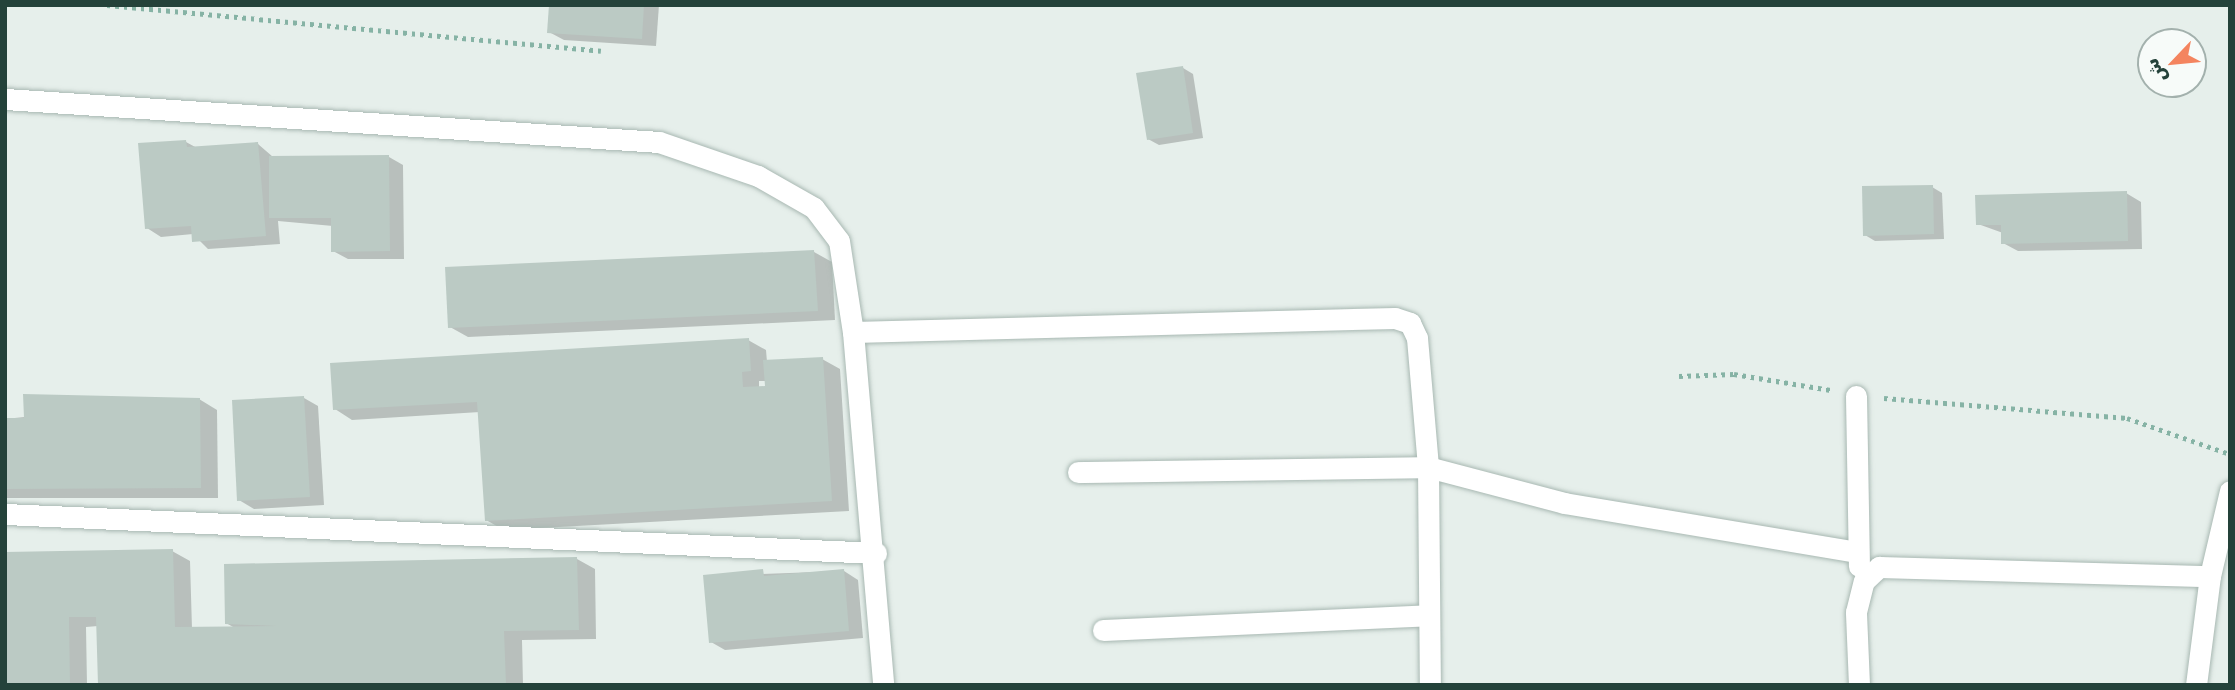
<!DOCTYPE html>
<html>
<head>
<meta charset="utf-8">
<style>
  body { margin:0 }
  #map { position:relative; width:2235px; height:690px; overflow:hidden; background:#e6efeb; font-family:"DejaVu Sans",Cairo,sans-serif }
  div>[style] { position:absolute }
  .shadow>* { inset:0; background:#0003 }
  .building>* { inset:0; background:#bbcac4 }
  .path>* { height:4.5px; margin-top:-2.25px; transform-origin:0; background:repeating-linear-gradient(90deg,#86b3a5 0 3.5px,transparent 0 8.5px) }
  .roads { filter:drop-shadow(0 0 2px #a8b8b2) drop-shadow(0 0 2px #a8b8b2) }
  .minor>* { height:21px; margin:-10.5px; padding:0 10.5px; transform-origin:10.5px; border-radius:10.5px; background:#fff }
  span { translate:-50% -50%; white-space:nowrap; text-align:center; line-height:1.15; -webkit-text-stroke:5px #f7fbf9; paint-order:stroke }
  .frame { position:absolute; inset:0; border:7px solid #24423a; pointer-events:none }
  .north { position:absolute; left:2137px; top:28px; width:70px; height:70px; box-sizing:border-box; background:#f7fbf9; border:2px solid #a3b1ad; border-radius:50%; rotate:244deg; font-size:19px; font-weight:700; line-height:28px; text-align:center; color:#24423a }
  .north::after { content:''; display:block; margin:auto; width:24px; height:32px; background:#f4845f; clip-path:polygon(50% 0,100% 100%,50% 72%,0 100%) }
</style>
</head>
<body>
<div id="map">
  <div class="shadow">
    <div style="clip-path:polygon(551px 5px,659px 5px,656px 46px,564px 40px,549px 32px)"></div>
    <div style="clip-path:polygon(1183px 68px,1193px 74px,1203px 138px,1159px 145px,1148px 139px)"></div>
    <div style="clip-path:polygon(186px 142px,197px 148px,258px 144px,273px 157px,389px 157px,403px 165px,404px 259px,348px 259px,333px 251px,333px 226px,278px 221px,280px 244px,208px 249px,193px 234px,161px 237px,147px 228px)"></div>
    <div style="clip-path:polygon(1932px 187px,1942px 193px,1944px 239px,1875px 241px,1865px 235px)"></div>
    <div style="clip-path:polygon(2126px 193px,2141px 202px,2142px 249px,2018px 251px,2003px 243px,2003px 233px,1978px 224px)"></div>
    <div style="clip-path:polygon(814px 252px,832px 262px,835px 320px,468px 337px,450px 327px)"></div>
    <div style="clip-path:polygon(evenodd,748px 340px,766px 350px,767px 362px,822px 359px,840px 369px,849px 511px,504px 530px,486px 520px,480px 412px,352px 420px,335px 409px,748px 340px,759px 381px,766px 381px,766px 388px,759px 388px,759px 381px)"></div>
    <div style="clip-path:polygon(304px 398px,318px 406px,324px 505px,254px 509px,239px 500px)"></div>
    <div style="clip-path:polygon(199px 399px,217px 410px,218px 498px,5px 498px,5px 419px)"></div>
    <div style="clip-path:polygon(172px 551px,190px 561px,192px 629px,235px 628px,226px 623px,577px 559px,595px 569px,596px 639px,522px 640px,523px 685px,100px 685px,98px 626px,86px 627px,87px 685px,5px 685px,5px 554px)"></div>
    <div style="clip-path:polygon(844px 571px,858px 580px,863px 638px,725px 650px,711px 642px,705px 576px)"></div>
  </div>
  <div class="building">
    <div style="clip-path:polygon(549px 5px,644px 5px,642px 39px,547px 33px)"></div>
    <div style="clip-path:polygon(1183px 66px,1193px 133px,1147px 140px,1136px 73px)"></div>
    <div style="clip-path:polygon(186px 140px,187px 147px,258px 142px,266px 236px,192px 242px,191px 226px,145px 229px,138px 143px)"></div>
    <div style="clip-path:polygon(389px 155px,390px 251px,331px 252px,331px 218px,269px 218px,269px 156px)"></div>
    <div style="clip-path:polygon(1933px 185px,1934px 234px,1863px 236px,1862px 186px)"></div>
    <div style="clip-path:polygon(2127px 191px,2128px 241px,2001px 244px,2001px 225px,1976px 225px,1975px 195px)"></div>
    <div style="clip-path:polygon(814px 250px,818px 311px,448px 328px,445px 267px)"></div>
    <div style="clip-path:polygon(749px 338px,751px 371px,742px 372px,743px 387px,765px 386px,763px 360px,823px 357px,832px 501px,485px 521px,477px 402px,333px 410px,330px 363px)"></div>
    <div style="clip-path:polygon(23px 394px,200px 398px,201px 488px,5px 489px,5px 418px,24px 418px)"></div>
    <div style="clip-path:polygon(304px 396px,310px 497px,237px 501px,232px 400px)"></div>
    <div style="clip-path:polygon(173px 549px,175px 627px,277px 626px,225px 624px,224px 564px,577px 557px,579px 630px,504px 631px,506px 685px,98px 685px,96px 617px,69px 617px,70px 685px,5px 685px,5px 552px)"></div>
    <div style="clip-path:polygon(763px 569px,764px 576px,844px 569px,849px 631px,709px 643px,703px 575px)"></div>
  </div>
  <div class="path">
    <div style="left:107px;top:5px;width:496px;rotate:5.3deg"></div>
    <div style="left:1679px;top:376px;width:55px;rotate:-2.1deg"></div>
    <div style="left:1734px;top:374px;width:98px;rotate:9.4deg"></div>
    <div style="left:1884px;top:398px;width:244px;rotate:4.7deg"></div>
    <div style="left:2127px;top:418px;width:109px;rotate:19.3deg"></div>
  </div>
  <div class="roads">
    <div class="minor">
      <div style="left:5px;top:99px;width:655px;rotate:3.76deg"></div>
      <div style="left:659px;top:142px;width:105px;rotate:19deg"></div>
      <div style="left:758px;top:176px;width:64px;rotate:29.7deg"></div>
      <div style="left:814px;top:208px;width:41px;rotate:52.9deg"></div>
      <div style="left:839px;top:241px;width:92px;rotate:81.3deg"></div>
      <div style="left:853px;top:332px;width:354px;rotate:85.1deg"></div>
      <div style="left:853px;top:332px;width:542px;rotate:-1.48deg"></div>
      <div style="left:1395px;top:318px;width:16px;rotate:18deg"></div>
      <div style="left:1410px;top:323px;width:17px;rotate:65deg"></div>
      <div style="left:1417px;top:338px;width:129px;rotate:85.1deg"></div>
      <div style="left:1428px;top:467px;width:218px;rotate:89.5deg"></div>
      <div style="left:1856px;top:396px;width:170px;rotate:89deg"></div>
      <div style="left:1078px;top:472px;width:350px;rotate:-0.8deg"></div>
      <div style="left:1428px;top:467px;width:141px;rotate:14.8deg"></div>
      <div style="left:1564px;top:503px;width:298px;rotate:9.5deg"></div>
      <div style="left:5px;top:514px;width:872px;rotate:2.56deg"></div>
      <div style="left:1103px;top:630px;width:326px;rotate:-2.6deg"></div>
      <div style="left:1859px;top:685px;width:73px;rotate:-92.4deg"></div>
      <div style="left:1856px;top:612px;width:32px;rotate:-76deg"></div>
      <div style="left:1864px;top:581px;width:21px;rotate:-43deg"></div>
      <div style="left:1879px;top:567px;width:331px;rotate:1.6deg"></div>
      <div style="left:2196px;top:685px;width:110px;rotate:-82.7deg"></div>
      <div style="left:2210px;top:576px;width:87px;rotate:-76.8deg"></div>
    </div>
  </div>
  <div class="frame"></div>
  <div class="north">ش</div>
</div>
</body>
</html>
